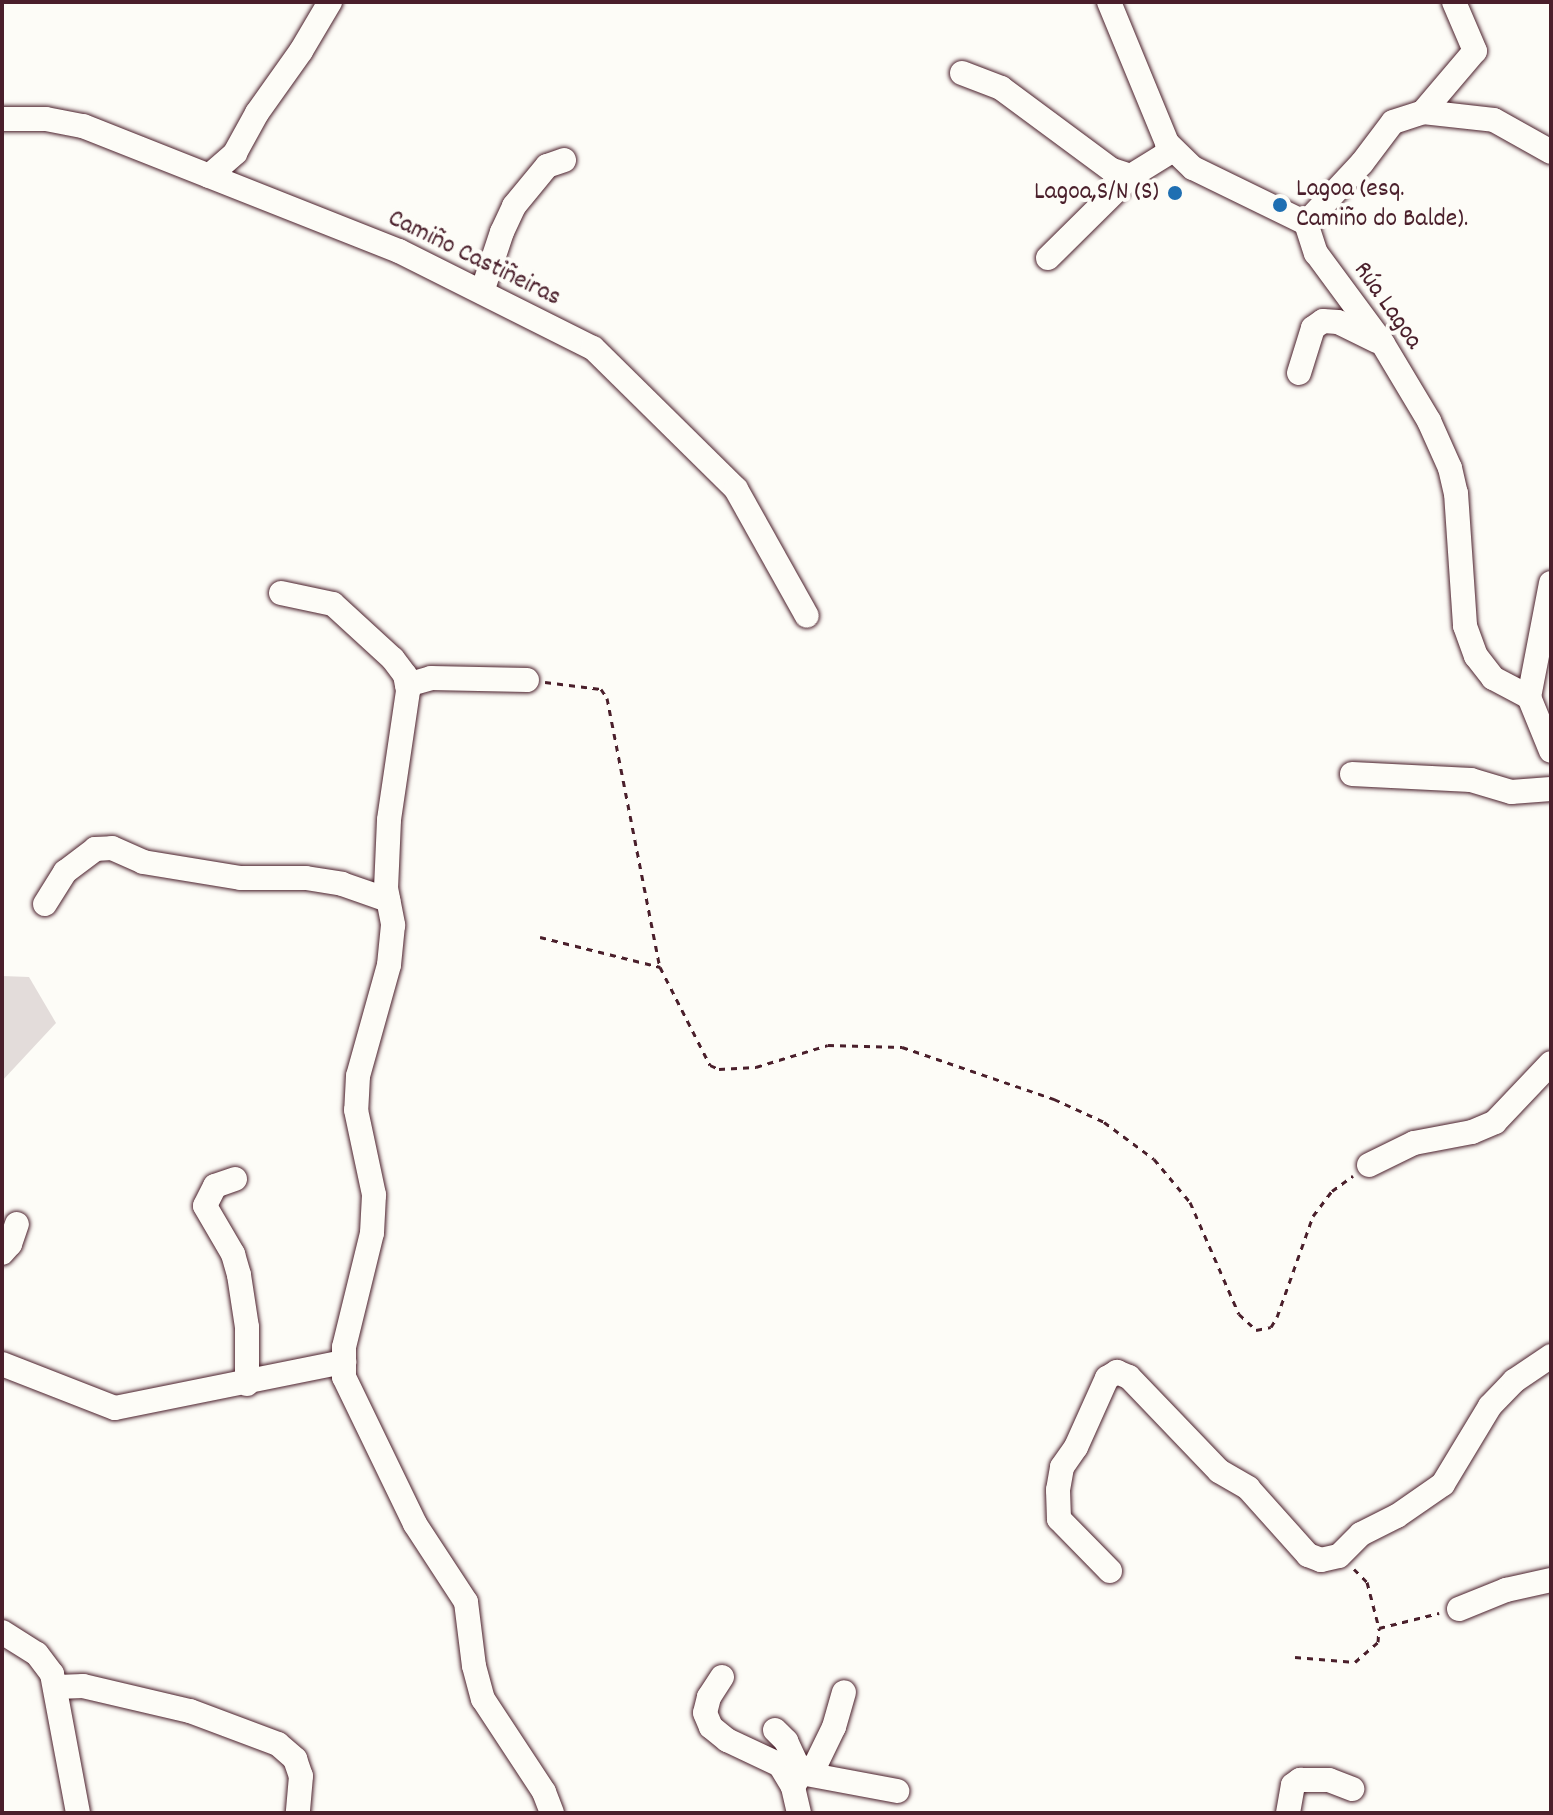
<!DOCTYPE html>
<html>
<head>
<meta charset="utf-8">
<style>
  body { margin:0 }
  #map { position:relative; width:1553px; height:1815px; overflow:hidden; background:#fdfcf7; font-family:Dekko,sans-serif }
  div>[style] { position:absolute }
  .green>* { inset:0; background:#e3dcda }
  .path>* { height:3px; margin-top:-1.5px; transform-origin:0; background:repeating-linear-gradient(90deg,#4a1f2b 0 6px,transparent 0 12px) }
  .roads { filter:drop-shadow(0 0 2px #4a1f2b) drop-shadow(0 0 2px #4a1f2b) }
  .minor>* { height:24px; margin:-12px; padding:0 12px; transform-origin:12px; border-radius:12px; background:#fdfcf7 }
  .dots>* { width:22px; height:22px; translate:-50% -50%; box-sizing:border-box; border:4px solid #fdfcf7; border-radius:50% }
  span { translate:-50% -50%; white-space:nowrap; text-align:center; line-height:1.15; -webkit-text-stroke:8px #fdfcf7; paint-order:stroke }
  .poi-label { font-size:26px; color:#4a1f2b }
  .left { translate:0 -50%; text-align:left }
  .right { translate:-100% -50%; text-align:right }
  .street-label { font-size:26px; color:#4a1f2b }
  .frame { position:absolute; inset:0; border:4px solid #4a1f2b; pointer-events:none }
</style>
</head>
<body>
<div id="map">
  <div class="green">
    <div style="clip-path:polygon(2px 976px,29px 977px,56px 1023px,2px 1081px)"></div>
  </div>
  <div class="path">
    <div style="left:545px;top:682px;width:56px;rotate:7.1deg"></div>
    <div style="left:601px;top:689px;width:11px;rotate:56deg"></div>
    <div style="left:607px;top:698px;width:274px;rotate:78.9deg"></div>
    <div style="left:660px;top:967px;width:110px;rotate:63deg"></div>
    <div style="left:710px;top:1065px;width:10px;rotate:24deg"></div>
    <div style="left:719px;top:1069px;width:37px;rotate:-3deg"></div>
    <div style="left:756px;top:1067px;width:75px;rotate:-17deg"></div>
    <div style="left:828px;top:1045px;width:74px;rotate:1.5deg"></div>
    <div style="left:902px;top:1047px;width:161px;rotate:18.9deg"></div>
    <div style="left:1054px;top:1099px;width:55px;rotate:24.7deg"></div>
    <div style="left:1104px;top:1122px;width:62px;rotate:36.5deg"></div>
    <div style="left:1154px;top:1159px;width:56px;rotate:50.1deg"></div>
    <div style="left:1190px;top:1202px;width:122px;rotate:66.4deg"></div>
    <div style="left:1239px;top:1314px;width:23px;rotate:43deg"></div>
    <div style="left:1256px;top:1330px;width:15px;rotate:-11deg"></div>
    <div style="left:1271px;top:1327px;width:12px;rotate:-59deg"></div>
    <div style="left:1277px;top:1317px;width:107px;rotate:-70.4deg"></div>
    <div style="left:1313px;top:1216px;width:31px;rotate:-53deg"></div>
    <div style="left:1332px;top:1191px;width:26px;rotate:-36deg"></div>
    <div style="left:540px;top:937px;width:124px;rotate:14deg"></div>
    <div style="left:1354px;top:1569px;width:18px;rotate:45deg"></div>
    <div style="left:1367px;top:1582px;width:48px;rotate:75.4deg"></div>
    <div style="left:1379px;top:1628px;width:62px;rotate:-14deg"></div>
    <div style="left:1295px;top:1657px;width:60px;rotate:4.8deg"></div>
    <div style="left:1355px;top:1662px;width:30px;rotate:-41deg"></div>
    <div style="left:1378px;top:1642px;width:14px;rotate:-86deg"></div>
  </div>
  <div class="roads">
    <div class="minor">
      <div style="left:1109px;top:2px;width:152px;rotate:67.6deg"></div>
      <div style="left:1167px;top:143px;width:36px;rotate:44deg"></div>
      <div style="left:1193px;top:168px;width:126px;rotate:26deg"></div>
      <div style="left:1306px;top:223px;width:32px;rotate:72deg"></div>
      <div style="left:1316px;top:253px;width:113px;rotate:53.6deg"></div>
      <div style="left:1383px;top:344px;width:90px;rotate:59.1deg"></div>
      <div style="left:1429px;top:421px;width:51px;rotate:65.9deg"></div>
      <div style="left:1450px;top:468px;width:26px;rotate:77deg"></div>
      <div style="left:1456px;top:493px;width:133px;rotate:86.1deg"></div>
      <div style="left:1465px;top:626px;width:32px;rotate:70deg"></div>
      <div style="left:1476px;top:656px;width:28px;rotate:52deg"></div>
      <div style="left:1493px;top:678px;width:41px;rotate:27.8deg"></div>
      <div style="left:962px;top:73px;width:42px;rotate:21deg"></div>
      <div style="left:1001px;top:88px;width:138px;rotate:36.5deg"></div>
      <div style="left:1112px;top:170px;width:20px;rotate:18deg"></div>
      <div style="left:1423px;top:112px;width:80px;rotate:-49.6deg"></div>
      <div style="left:1475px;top:51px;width:53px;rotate:-113.2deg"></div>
      <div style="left:2px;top:119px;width:44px"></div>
      <div style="left:46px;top:119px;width:38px;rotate:11deg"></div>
      <div style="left:83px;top:126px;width:340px;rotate:21.6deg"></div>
      <div style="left:399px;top:251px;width:217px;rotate:26.6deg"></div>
      <div style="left:593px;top:348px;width:201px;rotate:44.6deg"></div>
      <div style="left:736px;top:489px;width:145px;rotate:60.8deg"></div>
      <div style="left:209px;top:176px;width:35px;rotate:-41deg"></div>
      <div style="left:235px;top:153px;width:46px;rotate:-61.2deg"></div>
      <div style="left:257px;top:113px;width:76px;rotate:-54.6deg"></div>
      <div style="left:301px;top:51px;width:57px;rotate:-59.4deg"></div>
      <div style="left:1306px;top:223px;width:82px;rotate:-47deg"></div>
      <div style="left:1362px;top:163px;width:51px;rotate:-52.9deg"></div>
      <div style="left:1393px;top:122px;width:32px;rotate:-18deg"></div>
      <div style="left:1423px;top:112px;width:71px;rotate:6.4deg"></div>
      <div style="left:1494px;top:120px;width:65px;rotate:29.3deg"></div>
      <div style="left:1048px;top:258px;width:117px;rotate:-44.7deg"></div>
      <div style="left:1131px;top:176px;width:49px;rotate:-31.8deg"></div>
      <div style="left:482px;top:292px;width:63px;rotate:-71.6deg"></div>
      <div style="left:502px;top:232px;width:29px;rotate:-65deg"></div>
      <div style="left:514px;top:206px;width:52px;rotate:-50.5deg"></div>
      <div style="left:547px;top:166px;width:18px;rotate:-19deg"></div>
      <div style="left:1299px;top:373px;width:47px;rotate:-72.7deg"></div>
      <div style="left:1313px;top:328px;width:12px;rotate:-35deg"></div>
      <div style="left:1323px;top:321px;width:15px;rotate:4deg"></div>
      <div style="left:1338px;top:322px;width:43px;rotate:26deg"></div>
      <div style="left:1551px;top:583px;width:116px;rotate:100.9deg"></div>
      <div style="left:1529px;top:697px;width:58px;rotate:67.8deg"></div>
      <div style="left:281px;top:593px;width:53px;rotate:11.9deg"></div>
      <div style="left:333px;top:604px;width:81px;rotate:42.5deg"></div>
      <div style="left:393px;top:659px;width:20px;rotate:53deg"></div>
      <div style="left:405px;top:675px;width:16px;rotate:79deg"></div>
      <div style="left:408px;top:691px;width:130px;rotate:98.4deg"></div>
      <div style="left:389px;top:820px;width:68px;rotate:92.5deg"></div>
      <div style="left:386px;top:888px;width:38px;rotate:79deg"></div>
      <div style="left:393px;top:925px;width:40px;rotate:95.7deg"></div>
      <div style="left:389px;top:965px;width:115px;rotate:105.6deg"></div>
      <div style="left:358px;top:1076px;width:34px;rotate:93deg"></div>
      <div style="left:356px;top:1110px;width:87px;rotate:78deg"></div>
      <div style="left:374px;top:1195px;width:38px;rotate:93deg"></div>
      <div style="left:372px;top:1233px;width:117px;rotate:103.8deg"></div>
      <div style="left:344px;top:1347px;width:30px;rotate:90deg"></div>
      <div style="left:344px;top:1377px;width:163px;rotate:64.2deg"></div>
      <div style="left:415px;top:1524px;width:93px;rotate:56.8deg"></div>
      <div style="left:466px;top:1602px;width:64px;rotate:82.9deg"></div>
      <div style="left:474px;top:1666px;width:34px;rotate:75deg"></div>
      <div style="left:483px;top:1699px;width:111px;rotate:56.7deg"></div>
      <div style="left:544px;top:1792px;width:22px;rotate:69deg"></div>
      <div style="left:407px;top:685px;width:25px;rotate:-16deg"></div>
      <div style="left:431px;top:678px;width:96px;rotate:1.2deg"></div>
      <div style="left:1352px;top:774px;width:119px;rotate:2.9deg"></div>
      <div style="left:1471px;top:780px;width:42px;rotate:16.7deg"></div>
      <div style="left:1511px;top:792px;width:40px;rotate:-4.3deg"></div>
      <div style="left:45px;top:904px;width:38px;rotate:-58deg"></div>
      <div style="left:65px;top:872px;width:38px;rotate:-37deg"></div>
      <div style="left:95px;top:849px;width:17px;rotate:-3deg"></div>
      <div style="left:112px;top:848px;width:34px;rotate:24deg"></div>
      <div style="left:143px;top:862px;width:99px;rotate:9.3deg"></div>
      <div style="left:241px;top:878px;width:65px"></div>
      <div style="left:306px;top:878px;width:36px;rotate:9deg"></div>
      <div style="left:342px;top:884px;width:49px;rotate:19.2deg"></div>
      <div style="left:1369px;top:1165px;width:50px;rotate:-26.1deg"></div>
      <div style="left:1414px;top:1143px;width:59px;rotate:-10.7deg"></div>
      <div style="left:1472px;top:1132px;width:25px;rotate:-23deg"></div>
      <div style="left:1495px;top:1122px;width:81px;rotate:-46.5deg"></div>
      <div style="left:235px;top:1179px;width:21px;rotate:161deg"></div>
      <div style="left:215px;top:1186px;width:22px;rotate:117deg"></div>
      <div style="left:205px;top:1206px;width:56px;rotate:59.7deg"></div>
      <div style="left:233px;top:1254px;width:22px;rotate:74deg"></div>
      <div style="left:239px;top:1275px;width:53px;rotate:81.3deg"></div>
      <div style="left:247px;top:1327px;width:57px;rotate:90deg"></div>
      <div style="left:2px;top:1253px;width:12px;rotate:-48deg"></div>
      <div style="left:10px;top:1244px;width:21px;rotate:-71deg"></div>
      <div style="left:2px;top:1364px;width:121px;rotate:21.3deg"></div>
      <div style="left:115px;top:1408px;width:234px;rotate:-11.4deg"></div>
      <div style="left:1110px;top:1571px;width:73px;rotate:-134.4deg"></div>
      <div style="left:1059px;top:1519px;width:29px;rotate:-92deg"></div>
      <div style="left:1058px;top:1490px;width:23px;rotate:-80deg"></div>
      <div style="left:1062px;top:1467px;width:24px;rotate:-55deg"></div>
      <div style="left:1076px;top:1447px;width:76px;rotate:-65.8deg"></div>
      <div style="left:1107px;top:1378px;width:12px;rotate:-31deg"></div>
      <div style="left:1117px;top:1372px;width:13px;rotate:23deg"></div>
      <div style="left:1129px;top:1377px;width:130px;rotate:46.2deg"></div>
      <div style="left:1219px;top:1471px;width:34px;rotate:30deg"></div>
      <div style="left:1248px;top:1488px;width:90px;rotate:48.2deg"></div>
      <div style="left:1308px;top:1555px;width:14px;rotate:21deg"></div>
      <div style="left:1321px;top:1560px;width:18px;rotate:-13deg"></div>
      <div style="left:1339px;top:1556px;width:31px;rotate:-45deg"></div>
      <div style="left:1361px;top:1534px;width:40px;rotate:-26.6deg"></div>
      <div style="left:1397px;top:1516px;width:56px;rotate:-34.8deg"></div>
      <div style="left:1443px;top:1484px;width:91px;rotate:-58.9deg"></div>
      <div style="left:1490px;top:1406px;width:35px;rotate:-46deg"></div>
      <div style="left:1514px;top:1381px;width:45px;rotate:-34deg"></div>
      <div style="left:1459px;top:1609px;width:51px;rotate:-22deg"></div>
      <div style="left:1506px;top:1590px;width:46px;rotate:-12.5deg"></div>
      <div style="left:2px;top:1632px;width:41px;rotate:32.2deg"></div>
      <div style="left:37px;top:1654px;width:25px;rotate:53deg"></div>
      <div style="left:52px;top:1674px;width:141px;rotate:79.4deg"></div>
      <div style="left:722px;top:1677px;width:24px;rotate:123deg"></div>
      <div style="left:709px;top:1697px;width:16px;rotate:104deg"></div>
      <div style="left:705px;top:1713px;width:15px;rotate:67deg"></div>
      <div style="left:711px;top:1727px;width:21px;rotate:39deg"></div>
      <div style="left:727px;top:1740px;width:59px;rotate:25.3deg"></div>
      <div style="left:780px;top:1765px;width:26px;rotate:59deg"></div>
      <div style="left:57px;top:1687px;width:26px;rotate:-2deg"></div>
      <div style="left:83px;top:1686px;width:110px;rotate:13.2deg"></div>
      <div style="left:190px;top:1711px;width:94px;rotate:20.6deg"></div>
      <div style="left:278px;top:1744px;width:23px;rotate:41deg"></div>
      <div style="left:295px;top:1759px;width:18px;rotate:71deg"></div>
      <div style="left:301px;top:1776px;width:37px;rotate:95deg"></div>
      <div style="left:775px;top:1730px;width:16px;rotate:45deg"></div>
      <div style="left:786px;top:1741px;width:35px;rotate:65deg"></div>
      <div style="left:801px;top:1773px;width:98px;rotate:10.6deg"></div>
      <div style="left:799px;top:1813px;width:27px;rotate:-103deg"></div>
      <div style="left:793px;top:1787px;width:16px;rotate:-60deg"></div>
      <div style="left:801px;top:1773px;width:17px;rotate:-31deg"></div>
      <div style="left:816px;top:1764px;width:41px;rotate:-64.1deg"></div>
      <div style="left:834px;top:1727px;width:36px;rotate:-74deg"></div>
      <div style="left:1288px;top:1813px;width:28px;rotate:-80deg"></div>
      <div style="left:1293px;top:1785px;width:9px;rotate:-36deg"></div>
      <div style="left:1300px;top:1780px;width:29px"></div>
      <div style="left:1329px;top:1780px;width:25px;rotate:21deg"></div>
    </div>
  </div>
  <div class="dots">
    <div style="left:1175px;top:193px;background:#1f6fb2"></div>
    <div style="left:1280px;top:205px;background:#1f6fb2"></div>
  </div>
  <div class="poi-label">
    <span class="left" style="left:1296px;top:205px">Lagoa (esq.<br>Camiño do Balde).</span>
    <span class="right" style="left:1159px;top:193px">Lagoa,S/N (S)</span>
  </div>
  <div class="street-label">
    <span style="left:474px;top:259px;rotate:26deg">Camiño Castiñeiras</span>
    <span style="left:1387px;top:306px;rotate:55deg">Rúa Lagoa</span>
  </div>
  <div class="frame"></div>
</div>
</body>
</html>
